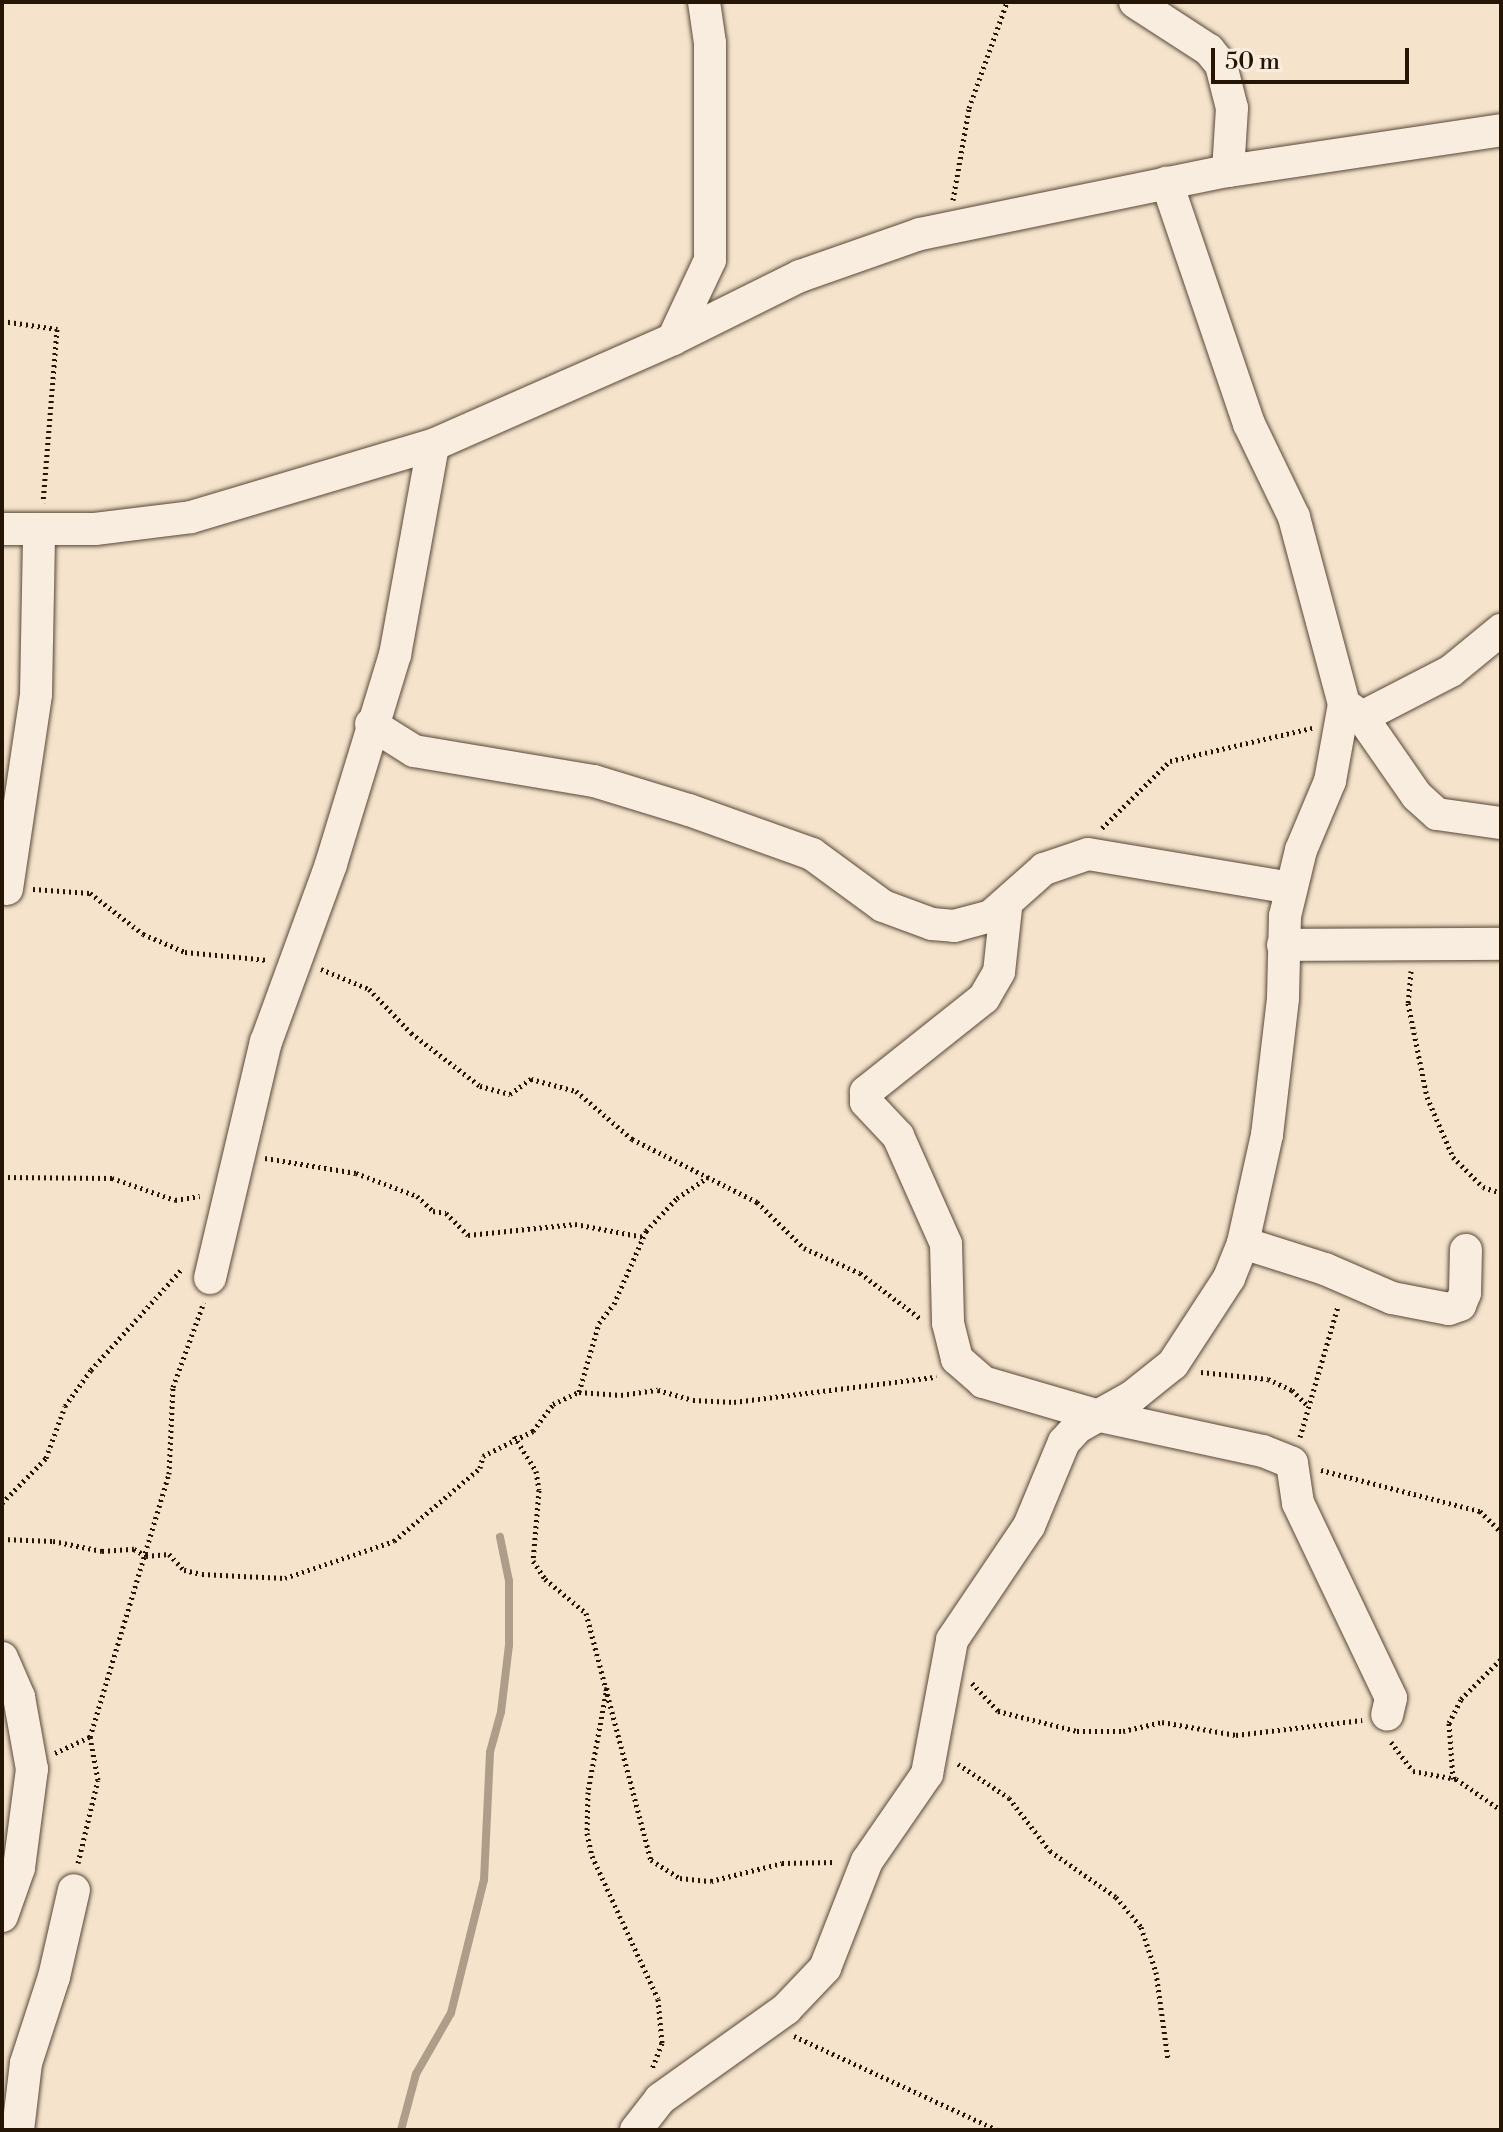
<!DOCTYPE html>
<html>
<head>
<meta charset="utf-8">
<style>
  body { margin:0 }
  #map { position:relative; width:1503px; height:2132px; overflow:hidden; background:#f5e3cc; font-family:"Libre Bodoni",serif }
  div>[style] { position:absolute }
  .stream>* { height:8px; margin:-4px; padding:0 4px; transform-origin:4px; border-radius:4px; background:#ae9d88 }
  .path>* { height:5px; margin-top:-2.5px; transform-origin:0; background:repeating-linear-gradient(90deg,#241504 0 2px,transparent 0 6px) }
  .roads { filter:drop-shadow(0 0 2px #584836) drop-shadow(0 0 2px #584836) }
  .minor>* { height:32px; margin:-16px; padding:0 16px; transform-origin:16px; border-radius:16px; background:#f8edde }
  span { translate:-50% -50%; white-space:nowrap; text-align:center; line-height:1.15; -webkit-text-stroke:6px #f8edde; paint-order:stroke }
  .frame { position:absolute; inset:0; border:4px solid #241504; pointer-events:none }
  .scale { position:absolute; left:1211px; top:48px; width:198px; height:36px; box-sizing:border-box; border:4px solid #241504; border-top:0; padding-left:10px; font-size:24px; line-height:28px; white-space:nowrap; color:#241504; -webkit-text-stroke:6px #f8edde; paint-order:stroke }
</style>
</head>
<body>
<div id="map">
  <div class="stream">
    <div style="left:401px;top:2130px;width:58px;rotate:-75deg"></div>
    <div style="left:416px;top:2074px;width:70px;rotate:-60.2deg"></div>
    <div style="left:451px;top:2013px;width:137px;rotate:-76.1deg"></div>
    <div style="left:484px;top:1880px;width:128px;rotate:-87.3deg"></div>
    <div style="left:490px;top:1752px;width:41px;rotate:-74.6deg"></div>
    <div style="left:501px;top:1712px;width:67px;rotate:-83.2deg"></div>
    <div style="left:509px;top:1645px;width:64px;rotate:-90deg"></div>
    <div style="left:509px;top:1581px;width:45px;rotate:-101.6deg"></div>
  </div>
  <div class="path">
    <div style="left:953px;top:200px;width:93px;rotate:-80.1deg"></div>
    <div style="left:969px;top:108px;width:113px;rotate:-70.3deg"></div>
    <div style="left:2px;top:321px;width:56px;rotate:8.3deg"></div>
    <div style="left:57px;top:329px;width:174px;rotate:94.6deg"></div>
    <div style="left:1102px;top:828px;width:95px;rotate:-44.6deg"></div>
    <div style="left:1170px;top:761px;width:146px;rotate:-13.1deg"></div>
    <div style="left:33px;top:889px;width:57px;rotate:4deg"></div>
    <div style="left:90px;top:893px;width:67px;rotate:37.7deg"></div>
    <div style="left:143px;top:934px;width:46px;rotate:23.2deg"></div>
    <div style="left:185px;top:952px;width:83px;rotate:5.5deg"></div>
    <div style="left:321px;top:969px;width:52px;rotate:22.6deg"></div>
    <div style="left:369px;top:989px;width:61px;rotate:46.3deg"></div>
    <div style="left:411px;top:1033px;width:87px;rotate:37.5deg"></div>
    <div style="left:480px;top:1086px;width:31px;rotate:15deg"></div>
    <div style="left:510px;top:1094px;width:26px;rotate:-36deg"></div>
    <div style="left:531px;top:1079px;width:47px;rotate:14.9deg"></div>
    <div style="left:576px;top:1091px;width:74px;rotate:40.6deg"></div>
    <div style="left:632px;top:1139px;width:140px;rotate:26.7deg"></div>
    <div style="left:757px;top:1202px;width:66px;rotate:44.4deg"></div>
    <div style="left:804px;top:1248px;width:61px;rotate:24.1deg"></div>
    <div style="left:860px;top:1273px;width:76px;rotate:37deg"></div>
    <div style="left:1411px;top:971px;width:32px;rotate:95deg"></div>
    <div style="left:1408px;top:1003px;width:96px;rotate:78.6deg"></div>
    <div style="left:1427px;top:1097px;width:65px;rotate:66.6deg"></div>
    <div style="left:1453px;top:1157px;width:42px;rotate:45deg"></div>
    <div style="left:1483px;top:1187px;width:19px;rotate:18deg"></div>
    <div style="left:265px;top:1158px;width:92px;rotate:9.4deg"></div>
    <div style="left:356px;top:1173px;width:65px;rotate:20.7deg"></div>
    <div style="left:417px;top:1196px;width:22px;rotate:43deg"></div>
    <div style="left:433px;top:1211px;width:13px;rotate:9deg"></div>
    <div style="left:446px;top:1213px;width:31px;rotate:45deg"></div>
    <div style="left:468px;top:1235px;width:108px;rotate:-5.9deg"></div>
    <div style="left:575px;top:1224px;width:70px;rotate:10.7deg"></div>
    <div style="left:2px;top:1177px;width:110px;rotate:0.5deg"></div>
    <div style="left:112px;top:1178px;width:67px;rotate:19.2deg"></div>
    <div style="left:175px;top:1200px;width:25px;rotate:-9deg"></div>
    <div style="left:1201px;top:1372px;width:67px;rotate:6deg"></div>
    <div style="left:1268px;top:1379px;width:26px;rotate:25deg"></div>
    <div style="left:1292px;top:1390px;width:23px;rotate:45deg"></div>
    <div style="left:579px;top:1392px;width:72px;rotate:-73.8deg"></div>
    <div style="left:599px;top:1323px;width:24px;rotate:-52deg"></div>
    <div style="left:614px;top:1304px;width:80px;rotate:-66.3deg"></div>
    <div style="left:646px;top:1231px;width:45px;rotate:-46.8deg"></div>
    <div style="left:677px;top:1198px;width:37px;rotate:-34deg"></div>
    <div style="left:514px;top:1436px;width:41px;rotate:57.8deg"></div>
    <div style="left:536px;top:1471px;width:19px;rotate:81deg"></div>
    <div style="left:539px;top:1490px;width:71px;rotate:94.8deg"></div>
    <div style="left:533px;top:1561px;width:22px;rotate:56deg"></div>
    <div style="left:545px;top:1579px;width:53px;rotate:39.7deg"></div>
    <div style="left:586px;top:1613px;width:255px;rotate:75.3deg"></div>
    <div style="left:651px;top:1860px;width:34px;rotate:32deg"></div>
    <div style="left:680px;top:1878px;width:31px;rotate:6deg"></div>
    <div style="left:711px;top:1881px;width:73px;rotate:-14.2deg"></div>
    <div style="left:782px;top:1863px;width:54px;rotate:-1.1deg"></div>
    <div style="left:1300px;top:1437px;width:136px;rotate:-73.8deg"></div>
    <div style="left:1321px;top:1470px;width:164px;rotate:14.5deg"></div>
    <div style="left:1480px;top:1511px;width:30px;rotate:45deg"></div>
    <div style="left:2px;top:1503px;width:63px;rotate:-45.6deg"></div>
    <div style="left:46px;top:1458px;width:55px;rotate:-69.9deg"></div>
    <div style="left:65px;top:1406px;width:44px;rotate:-54.2deg"></div>
    <div style="left:91px;top:1370px;width:136px;rotate:-48deg"></div>
    <div style="left:2px;top:1539px;width:51px;rotate:2.2deg"></div>
    <div style="left:53px;top:1541px;width:50px;rotate:11.5deg"></div>
    <div style="left:102px;top:1551px;width:32px;rotate:-4deg"></div>
    <div style="left:134px;top:1549px;width:14px;rotate:30deg"></div>
    <div style="left:146px;top:1556px;width:23px;rotate:-5deg"></div>
    <div style="left:169px;top:1554px;width:22px;rotate:47deg"></div>
    <div style="left:184px;top:1570px;width:18px;rotate:13deg"></div>
    <div style="left:202px;top:1574px;width:83px;rotate:2.8deg"></div>
    <div style="left:285px;top:1578px;width:115px;rotate:-18.7deg"></div>
    <div style="left:394px;top:1541px;width:113px;rotate:-40.3deg"></div>
    <div style="left:480px;top:1468px;width:12px;rotate:-76deg"></div>
    <div style="left:483px;top:1456px;width:56px;rotate:-26.6deg"></div>
    <div style="left:533px;top:1431px;width:34px;rotate:-53deg"></div>
    <div style="left:553px;top:1404px;width:29px;rotate:-25deg"></div>
    <div style="left:579px;top:1392px;width:42px;rotate:4.1deg"></div>
    <div style="left:621px;top:1395px;width:37px;rotate:-8deg"></div>
    <div style="left:658px;top:1390px;width:36px;rotate:16deg"></div>
    <div style="left:693px;top:1400px;width:41px;rotate:2.8deg"></div>
    <div style="left:734px;top:1402px;width:204px;rotate:-7.1deg"></div>
    <div style="left:972px;top:1683px;width:38px;rotate:47deg"></div>
    <div style="left:998px;top:1711px;width:81px;rotate:14.2deg"></div>
    <div style="left:1077px;top:1731px;width:46px"></div>
    <div style="left:1123px;top:1731px;width:40px;rotate:-13deg"></div>
    <div style="left:1162px;top:1722px;width:75px;rotate:10deg"></div>
    <div style="left:1236px;top:1735px;width:127px;rotate:-6.8deg"></div>
    <div style="left:607px;top:1687px;width:107px;rotate:100.3deg"></div>
    <div style="left:588px;top:1792px;width:41px;rotate:91.4deg"></div>
    <div style="left:587px;top:1833px;width:24px;rotate:78deg"></div>
    <div style="left:592px;top:1856px;width:157px;rotate:65.2deg"></div>
    <div style="left:658px;top:1999px;width:44px;rotate:84.8deg"></div>
    <div style="left:662px;top:2043px;width:28px;rotate:111deg"></div>
    <div style="left:1391px;top:1742px;width:36px;rotate:53deg"></div>
    <div style="left:1413px;top:1771px;width:44px;rotate:10.5deg"></div>
    <div style="left:1456px;top:1779px;width:55px;rotate:34.6deg"></div>
    <div style="left:55px;top:1753px;width:38px;rotate:-25deg"></div>
    <div style="left:958px;top:1764px;width:61px;rotate:33.7deg"></div>
    <div style="left:1009px;top:1798px;width:67px;rotate:52.3deg"></div>
    <div style="left:1050px;top:1851px;width:80px;rotate:34.9deg"></div>
    <div style="left:1116px;top:1897px;width:39px;rotate:50deg"></div>
    <div style="left:1141px;top:1927px;width:47px;rotate:71.6deg"></div>
    <div style="left:1156px;top:1972px;width:89px;rotate:82.2deg"></div>
    <div style="left:1453px;top:1779px;width:56px;rotate:-94.1deg"></div>
    <div style="left:1449px;top:1723px;width:27px;rotate:-63deg"></div>
    <div style="left:1461px;top:1699px;width:57px;rotate:-45deg"></div>
    <div style="left:78px;top:1863px;width:85px;rotate:-76.5deg"></div>
    <div style="left:98px;top:1780px;width:44px;rotate:-100.5deg"></div>
    <div style="left:90px;top:1737px;width:275px;rotate:-73.3deg"></div>
    <div style="left:169px;top:1474px;width:87px;rotate:-87.4deg"></div>
    <div style="left:173px;top:1387px;width:90px;rotate:-70deg"></div>
    <div style="left:794px;top:2036px;width:224px;rotate:24.8deg"></div>
  </div>
  <div class="roads">
    <div class="minor">
      <div style="left:1135px;top:2px;width:88px;rotate:33deg"></div>
      <div style="left:1209px;top:50px;width:19px;rotate:51deg"></div>
      <div style="left:1221px;top:65px;width:44px;rotate:75.7deg"></div>
      <div style="left:1232px;top:108px;width:63px;rotate:93.6deg"></div>
      <div style="left:673px;top:339px;width:87px;rotate:-64.9deg"></div>
      <div style="left:710px;top:260px;width:217px;rotate:-90deg"></div>
      <div style="left:710px;top:43px;width:41px;rotate:-98.3deg"></div>
      <div style="left:2px;top:529px;width:93px"></div>
      <div style="left:95px;top:529px;width:97px;rotate:-7.1deg"></div>
      <div style="left:191px;top:517px;width:252px;rotate:-16.6deg"></div>
      <div style="left:433px;top:445px;width:262px;rotate:-23.8deg"></div>
      <div style="left:673px;top:339px;width:142px;rotate:-26.4deg"></div>
      <div style="left:800px;top:276px;width:127px;rotate:-19.3deg"></div>
      <div style="left:920px;top:234px;width:314px;rotate:-11.6deg"></div>
      <div style="left:1228px;top:171px;width:276px;rotate:-8.5deg"></div>
      <div style="left:1344px;top:704px;width:22px;rotate:36deg"></div>
      <div style="left:1362px;top:717px;width:96px;rotate:55.2deg"></div>
      <div style="left:1417px;top:796px;width:27px;rotate:42deg"></div>
      <div style="left:1437px;top:814px;width:65px;rotate:8deg"></div>
      <div style="left:1362px;top:717px;width:100px;rotate:-27.3deg"></div>
      <div style="left:1451px;top:671px;width:65px;rotate:-39.4deg"></div>
      <div style="left:371px;top:724px;width:51px;rotate:32.1deg"></div>
      <div style="left:414px;top:751px;width:182px;rotate:9.5deg"></div>
      <div style="left:594px;top:781px;width:99px;rotate:17deg"></div>
      <div style="left:689px;top:810px;width:131px;rotate:19.7deg"></div>
      <div style="left:812px;top:854px;width:88px;rotate:36.2deg"></div>
      <div style="left:883px;top:906px;width:52px;rotate:20.2deg"></div>
      <div style="left:932px;top:924px;width:22px;rotate:5deg"></div>
      <div style="left:954px;top:926px;width:38px;rotate:-15deg"></div>
      <div style="left:991px;top:916px;width:71px;rotate:-41.6deg"></div>
      <div style="left:1044px;top:869px;width:46px;rotate:-18.8deg"></div>
      <div style="left:1088px;top:854px;width:206px;rotate:9.5deg"></div>
      <div style="left:7px;top:889px;width:197px;rotate:-81.5deg"></div>
      <div style="left:36px;top:694px;width:163px;rotate:-88.9deg"></div>
      <div style="left:1006px;top:908px;width:64px;rotate:96.2deg"></div>
      <div style="left:999px;top:972px;width:30px;rotate:120deg"></div>
      <div style="left:984px;top:998px;width:151px;rotate:141.5deg"></div>
      <div style="left:866px;top:1092px;width:10px;rotate:90deg"></div>
      <div style="left:866px;top:1102px;width:47px;rotate:46.7deg"></div>
      <div style="left:898px;top:1136px;width:118px;rotate:66deg"></div>
      <div style="left:946px;top:1244px;width:79px;rotate:88.5deg"></div>
      <div style="left:948px;top:1323px;width:37px;rotate:76deg"></div>
      <div style="left:957px;top:1359px;width:35px;rotate:41deg"></div>
      <div style="left:983px;top:1382px;width:118px;rotate:16.3deg"></div>
      <div style="left:1096px;top:1415px;width:171px;rotate:12.2deg"></div>
      <div style="left:1263px;top:1451px;width:31px;rotate:22deg"></div>
      <div style="left:1292px;top:1463px;width:40px;rotate:81.5deg"></div>
      <div style="left:1298px;top:1503px;width:216px;rotate:64.5deg"></div>
      <div style="left:1391px;top:1698px;width:17px;rotate:103deg"></div>
      <div style="left:1283px;top:945px;width:218px;rotate:-0.3deg"></div>
      <div style="left:1243px;top:1243px;width:86px;rotate:17.6deg"></div>
      <div style="left:1325px;top:1269px;width:73px;rotate:23.4deg"></div>
      <div style="left:1392px;top:1298px;width:58px;rotate:10.9deg"></div>
      <div style="left:1449px;top:1309px;width:12px;rotate:-20deg"></div>
      <div style="left:1460px;top:1305px;width:13px;rotate:-67deg"></div>
      <div style="left:1465px;top:1293px;width:43px;rotate:-88.7deg"></div>
      <div style="left:210px;top:1278px;width:243px;rotate:-76.7deg"></div>
      <div style="left:266px;top:1042px;width:189px;rotate:-69.9deg"></div>
      <div style="left:331px;top:864px;width:219px;rotate:-73deg"></div>
      <div style="left:395px;top:655px;width:213px;rotate:-79.7deg"></div>
      <div style="left:2px;top:1658px;width:43px;rotate:66.4deg"></div>
      <div style="left:19px;top:1697px;width:73px;rotate:79.8deg"></div>
      <div style="left:32px;top:1769px;width:100px;rotate:97.5deg"></div>
      <div style="left:19px;top:1868px;width:51px;rotate:109.5deg"></div>
      <div style="left:18px;top:2130px;width:67px;rotate:-83.2deg"></div>
      <div style="left:26px;top:2063px;width:90px;rotate:-72deg"></div>
      <div style="left:54px;top:1977px;width:89px;rotate:-77.1deg"></div>
      <div style="left:636px;top:2130px;width:39px;rotate:-52deg"></div>
      <div style="left:660px;top:2099px;width:155px;rotate:-35.5deg"></div>
      <div style="left:786px;top:2009px;width:57px;rotate:-46.4deg"></div>
      <div style="left:825px;top:1968px;width:115px;rotate:-68.6deg"></div>
      <div style="left:867px;top:1861px;width:106px;rotate:-55.4deg"></div>
      <div style="left:927px;top:1774px;width:136px;rotate:-79.4deg"></div>
      <div style="left:952px;top:1640px;width:138px;rotate:-56deg"></div>
      <div style="left:1029px;top:1526px;width:91px;rotate:-67.4deg"></div>
      <div style="left:1064px;top:1442px;width:21px;rotate:-47deg"></div>
      <div style="left:1078px;top:1427px;width:63px;rotate:-29.4deg"></div>
      <div style="left:1133px;top:1396px;width:51px;rotate:-38.7deg"></div>
      <div style="left:1173px;top:1364px;width:103px;rotate:-56.9deg"></div>
      <div style="left:1229px;top:1278px;width:38px;rotate:-68deg"></div>
      <div style="left:1243px;top:1243px;width:111px;rotate:-77.5deg"></div>
      <div style="left:1267px;top:1135px;width:138px;rotate:-83.3deg"></div>
      <div style="left:1283px;top:998px;width:82px;rotate:-88.6deg"></div>
      <div style="left:1285px;top:916px;width:68px;rotate:-76.4deg"></div>
      <div style="left:1301px;top:850px;width:75px;rotate:-67.2deg"></div>
      <div style="left:1330px;top:781px;width:78px;rotate:-79.7deg"></div>
      <div style="left:1344px;top:704px;width:194px;rotate:-105deg"></div>
      <div style="left:1294px;top:517px;width:103px;rotate:-115.8deg"></div>
      <div style="left:1249px;top:424px;width:255px;rotate:-108.8deg"></div>
    </div>
  </div>
  <div class="frame"></div>
  <div class="scale">50 m</div>
</div>
</body>
</html>
